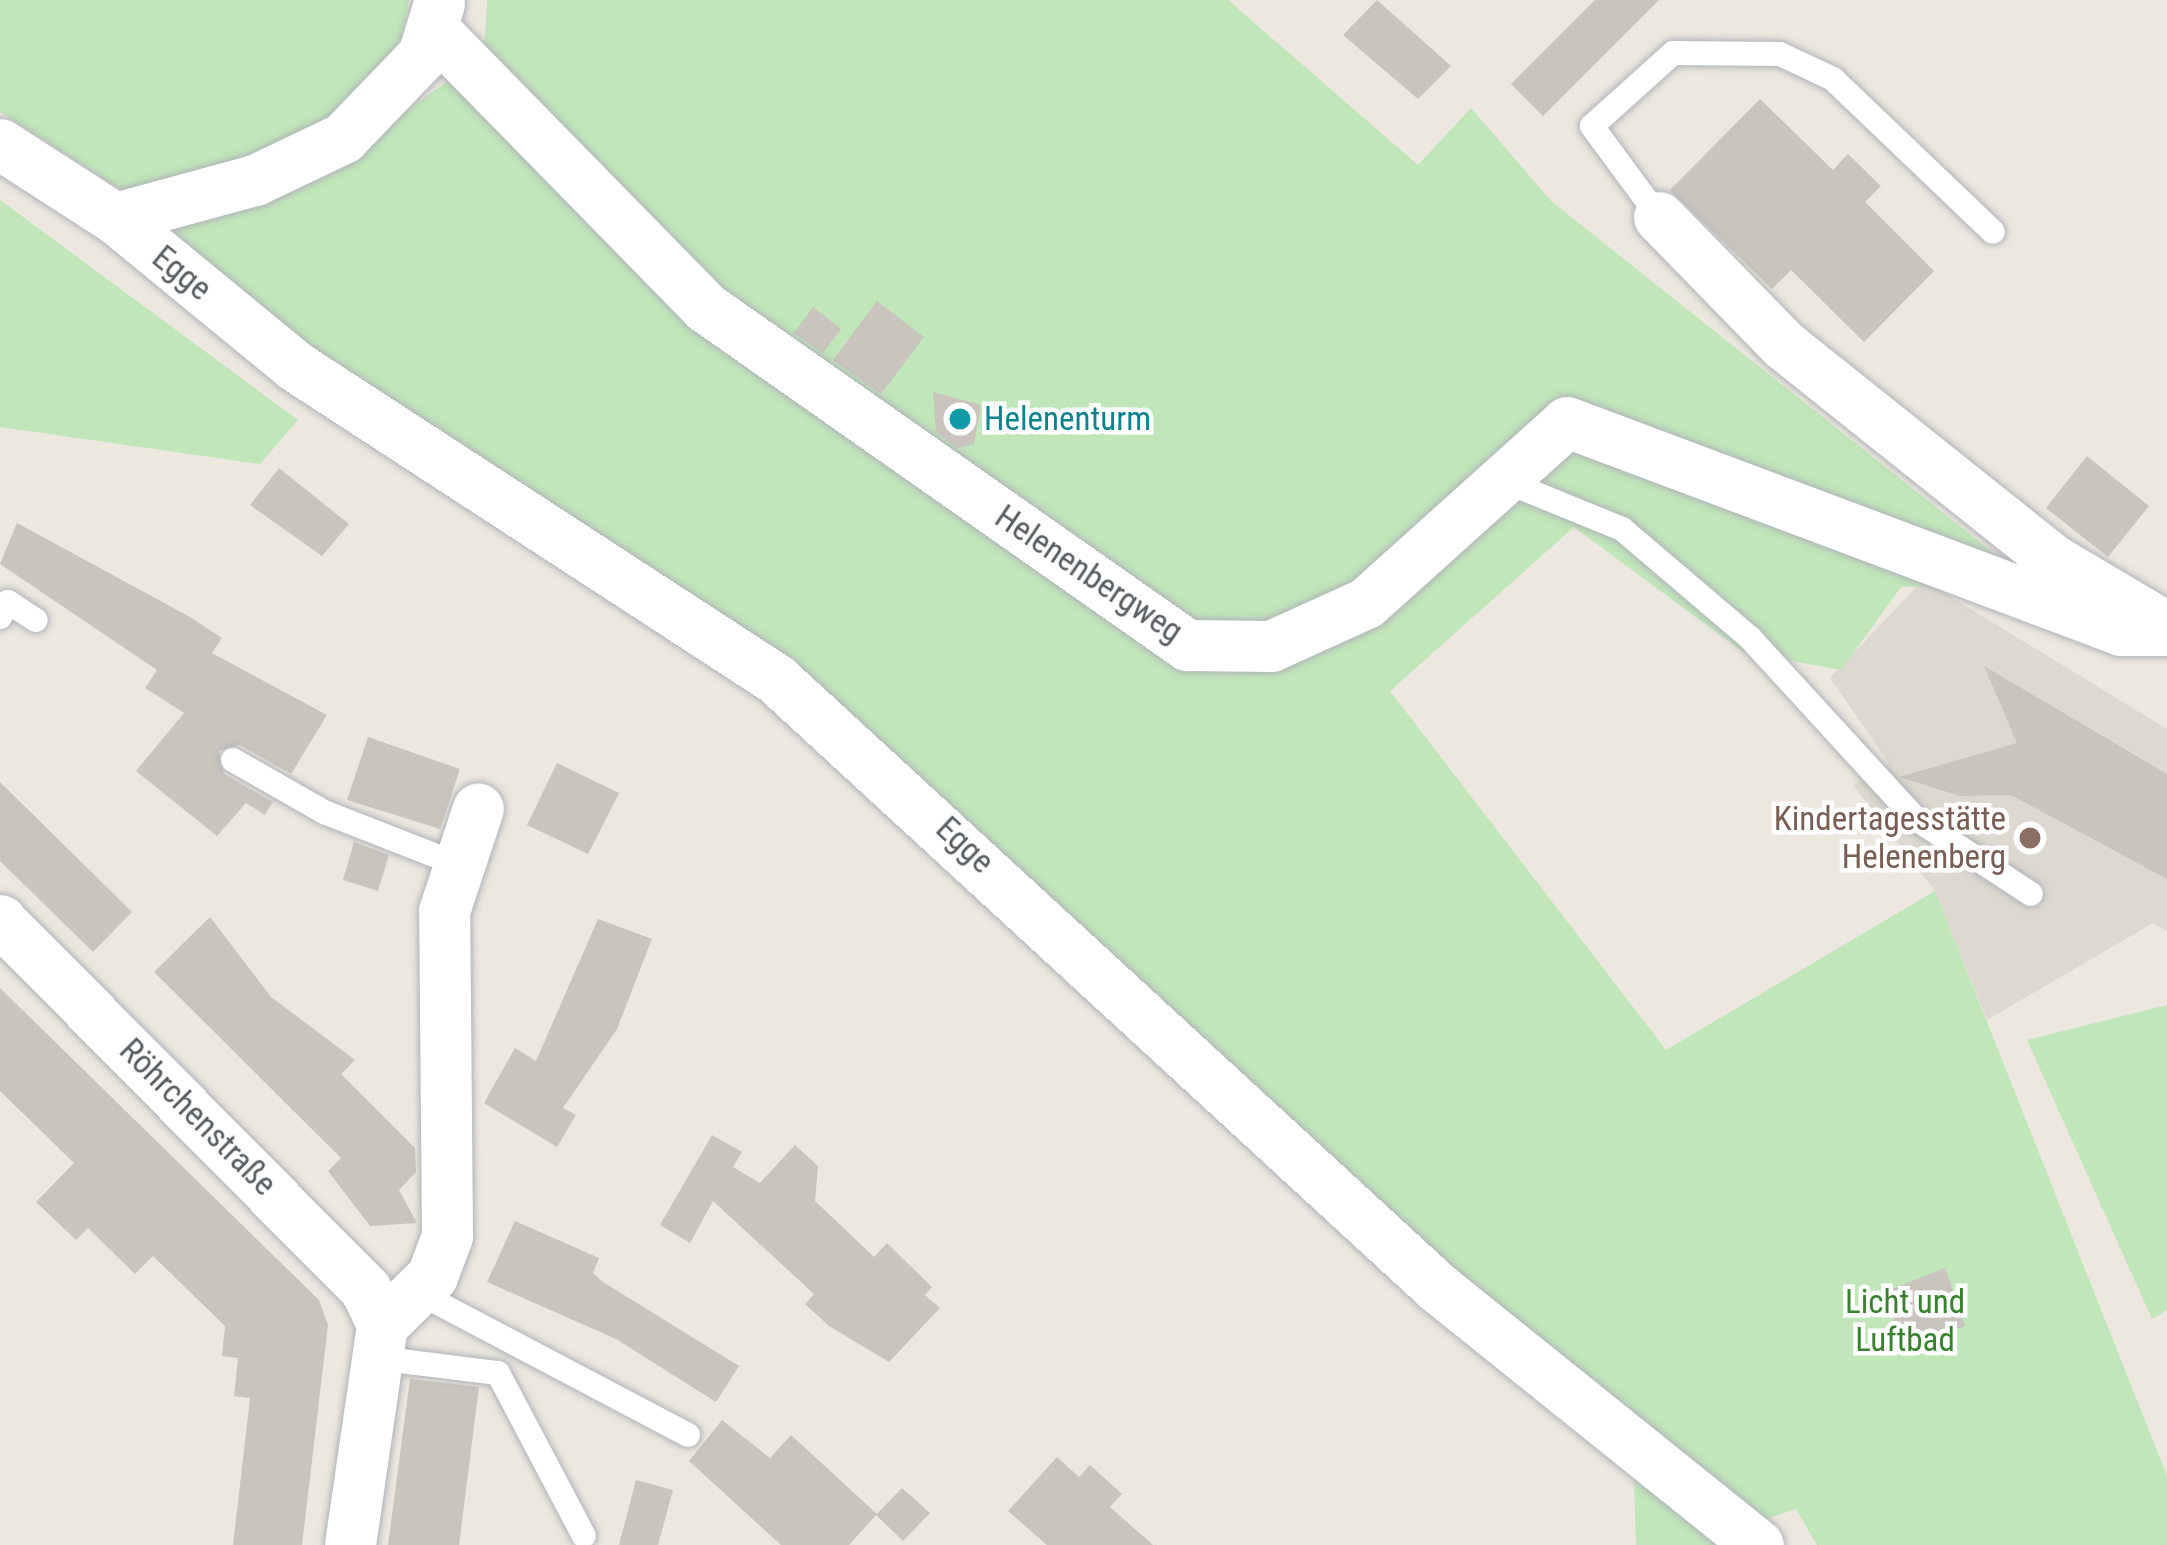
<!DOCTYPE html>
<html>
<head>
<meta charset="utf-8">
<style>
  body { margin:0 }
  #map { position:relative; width:2167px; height:1545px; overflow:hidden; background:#ece7df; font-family:"Roboto Condensed",sans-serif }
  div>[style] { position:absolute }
  .education>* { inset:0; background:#ded9d0 }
  .green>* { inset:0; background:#c0e6b9 }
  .building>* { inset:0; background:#c9c4be }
  .roads { filter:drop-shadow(0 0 3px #b0b4b8) drop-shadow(0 0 3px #b0b4b8) }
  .service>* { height:24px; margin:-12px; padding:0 12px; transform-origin:12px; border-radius:12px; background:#fff }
  .minor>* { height:51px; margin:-25.5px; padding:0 25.5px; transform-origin:25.5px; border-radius:25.5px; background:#fff }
  .dots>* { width:33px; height:33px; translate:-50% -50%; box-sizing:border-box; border:6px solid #fff; border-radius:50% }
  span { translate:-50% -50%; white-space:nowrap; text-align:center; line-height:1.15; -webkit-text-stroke:9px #fff; paint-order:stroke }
  .street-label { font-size:33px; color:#585d61 }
  .culture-label { font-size:33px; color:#0d838f }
  .left { translate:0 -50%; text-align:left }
  .education-label { font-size:33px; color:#785e54 }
  .right { translate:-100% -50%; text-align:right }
  .park-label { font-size:33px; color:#37812f }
</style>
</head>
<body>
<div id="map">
  <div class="education">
    <div style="clip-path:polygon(1923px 580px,2167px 729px,2167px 931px,2153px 923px,1987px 1020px,1935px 891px,1853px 785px,1889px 763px,1830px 678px)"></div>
  </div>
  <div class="green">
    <div style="clip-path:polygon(0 0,409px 0,402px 37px,353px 111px,220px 169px,125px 192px,0 112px)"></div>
    <div style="clip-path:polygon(487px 0,1228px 0,1418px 165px,1471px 108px,1551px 201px,2030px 582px,1901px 587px,1841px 670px,1743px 652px,1574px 527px,1390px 691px,1666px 1050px,1935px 891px,2167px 1476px,2167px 1545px,1817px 1545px,1796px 1509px,1735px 1529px,1746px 1545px,1636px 1545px,1632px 1417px,1449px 1276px,895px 753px,183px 257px,175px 236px,188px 211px,334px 163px,445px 83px,485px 39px)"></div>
    <div style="clip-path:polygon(0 200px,298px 420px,260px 464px,0 427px)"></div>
    <div style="clip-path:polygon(2167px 1005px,2167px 1310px,2152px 1319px,2027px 1040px)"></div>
  </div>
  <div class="building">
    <div style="clip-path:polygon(1377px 0,1451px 66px,1418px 99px,1343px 35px)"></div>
    <div style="clip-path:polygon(1595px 0,1659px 0,1543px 116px,1511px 84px)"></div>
    <div style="clip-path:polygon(1760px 99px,1833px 170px,1848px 154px,1881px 186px,1865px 202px,1934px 271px,1864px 342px,1791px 270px,1772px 289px,1670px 190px)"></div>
    <div style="clip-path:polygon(877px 301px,924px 337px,881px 394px,833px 360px)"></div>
    <div style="clip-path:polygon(813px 307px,841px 329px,823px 353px,794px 333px)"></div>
    <div style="clip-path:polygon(933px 392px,981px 405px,974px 444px,958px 448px,936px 432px)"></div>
    <div style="clip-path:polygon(2087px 456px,2149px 506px,2108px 557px,2046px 508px)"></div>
    <div style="clip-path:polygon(279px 468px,349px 524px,322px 556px,250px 505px)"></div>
    <div style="clip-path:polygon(17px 523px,190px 617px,222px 638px,212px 653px,327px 715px,291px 774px,240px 745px,219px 751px,224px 774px,273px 802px,265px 815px,246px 803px,217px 836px,136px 771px,184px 713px,145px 688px,157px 670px,0 564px)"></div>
    <div style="clip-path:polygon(1984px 666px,2167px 774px,2167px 879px,2011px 795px,1960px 796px,1899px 777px,2017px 743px)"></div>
    <div style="clip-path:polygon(368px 737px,460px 769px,440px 829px,347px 800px)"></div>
    <div style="clip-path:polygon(557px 763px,619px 793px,588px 854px,527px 825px)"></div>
    <div style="clip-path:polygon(0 782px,132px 912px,93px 952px,0 861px)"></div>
    <div style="clip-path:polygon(354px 842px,389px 855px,378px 891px,343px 880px)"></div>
    <div style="clip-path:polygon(210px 917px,271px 997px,355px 1060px,341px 1074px,415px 1148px,416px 1172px,399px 1190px,417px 1223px,370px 1226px,328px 1171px,341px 1158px,154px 972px)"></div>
    <div style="clip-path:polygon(598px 919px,652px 939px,617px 1029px,563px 1108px,576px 1115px,557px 1147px,484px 1103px,515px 1048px,536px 1061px)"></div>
    <div style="clip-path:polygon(0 988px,319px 1300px,328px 1325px,302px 1545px,233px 1545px,250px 1398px,234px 1396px,238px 1358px,222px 1356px,225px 1326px,153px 1256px,135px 1274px,88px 1228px,76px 1240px,36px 1202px,74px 1163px,0 1091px)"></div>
    <div style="clip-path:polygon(712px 1135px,742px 1152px,733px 1167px,760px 1183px,795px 1145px,818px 1166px,815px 1201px,874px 1257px,887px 1243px,932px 1287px,925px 1295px,940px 1308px,889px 1362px,829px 1326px,805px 1304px,814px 1294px,713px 1201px,690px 1243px,660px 1225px)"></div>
    <div style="clip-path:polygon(515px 1221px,599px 1258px,593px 1273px,603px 1282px,739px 1366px,716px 1402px,616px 1339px,487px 1282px)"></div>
    <div style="clip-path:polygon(1945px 1268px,1965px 1326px,1907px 1349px,1882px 1293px)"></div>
    <div style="clip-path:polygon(410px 1379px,479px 1387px,459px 1545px,388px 1545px)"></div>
    <div style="clip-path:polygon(722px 1420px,770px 1458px,791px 1435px,877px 1514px,902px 1488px,930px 1513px,903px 1541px,876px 1515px,849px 1545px,781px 1545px,689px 1461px)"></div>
    <div style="clip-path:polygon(1057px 1457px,1079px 1477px,1090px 1465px,1122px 1494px,1110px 1507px,1153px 1545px,1047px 1545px,1008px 1511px)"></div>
    <div style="clip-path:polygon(636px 1480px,673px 1490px,658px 1545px,619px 1545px)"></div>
  </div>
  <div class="roads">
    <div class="service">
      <div style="left:1659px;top:217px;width:113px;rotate:-126.4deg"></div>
      <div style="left:1592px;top:126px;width:109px;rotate:-42deg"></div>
      <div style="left:1673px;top:53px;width:107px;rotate:0.5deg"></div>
      <div style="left:1780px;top:54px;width:59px;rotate:25.3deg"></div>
      <div style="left:1833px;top:79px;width:221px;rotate:43.7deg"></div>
      <div style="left:1502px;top:480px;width:130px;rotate:22.2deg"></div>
      <div style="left:1622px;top:529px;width:168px;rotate:40.4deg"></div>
      <div style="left:1750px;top:638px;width:246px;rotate:47.5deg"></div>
      <div style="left:1916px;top:819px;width:137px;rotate:33.1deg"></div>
      <div style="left:0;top:617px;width:17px;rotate:-62deg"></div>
      <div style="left:8px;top:602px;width:33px;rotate:33deg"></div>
      <div style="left:233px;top:760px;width:105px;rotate:29.7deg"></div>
      <div style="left:324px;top:812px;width:145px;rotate:21.4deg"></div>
      <div style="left:419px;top:1293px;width:304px;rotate:27.8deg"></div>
      <div style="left:377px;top:1358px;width:122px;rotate:7.1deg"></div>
      <div style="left:498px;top:1373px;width:184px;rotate:62.2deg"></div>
    </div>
    <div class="minor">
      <div style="left:434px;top:30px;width:388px;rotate:45.6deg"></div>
      <div style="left:705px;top:307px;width:589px;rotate:35.04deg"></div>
      <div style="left:1187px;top:645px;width:84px;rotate:0.7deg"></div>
      <div style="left:1271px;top:646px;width:104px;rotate:-24.4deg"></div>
      <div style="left:1366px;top:603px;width:270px;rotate:-42deg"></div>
      <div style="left:1567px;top:422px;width:592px;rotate:20.58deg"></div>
      <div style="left:2121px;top:630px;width:46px"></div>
      <div style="left:0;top:144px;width:137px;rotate:32.8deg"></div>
      <div style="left:115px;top:218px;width:233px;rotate:39.4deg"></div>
      <div style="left:295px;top:366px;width:574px;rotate:33.05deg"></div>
      <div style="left:776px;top:679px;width:898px;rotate:42.61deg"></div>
      <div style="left:1437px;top:1287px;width:412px;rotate:38.8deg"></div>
      <div style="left:1659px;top:217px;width:179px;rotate:45.7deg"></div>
      <div style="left:1784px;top:345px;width:347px;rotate:38.6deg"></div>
      <div style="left:2055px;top:561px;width:117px;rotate:30.7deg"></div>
      <div style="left:115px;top:218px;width:145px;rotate:-15.2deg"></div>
      <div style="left:255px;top:180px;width:98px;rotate:-25.5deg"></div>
      <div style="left:343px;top:138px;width:115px;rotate:-46.1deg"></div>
      <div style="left:423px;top:55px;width:54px;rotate:-72.9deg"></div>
      <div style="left:0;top:920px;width:520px;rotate:45.31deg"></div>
      <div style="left:366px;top:1290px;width:38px;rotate:65deg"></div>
      <div style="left:382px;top:1325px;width:222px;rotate:98.3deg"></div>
      <div style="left:382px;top:1325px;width:70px;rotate:-44.4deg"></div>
      <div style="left:432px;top:1276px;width:43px;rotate:-69.4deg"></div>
      <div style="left:447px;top:1236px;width:325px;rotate:-90.5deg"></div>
      <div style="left:444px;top:911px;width:108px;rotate:-71.7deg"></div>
    </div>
  </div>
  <div class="dots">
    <div style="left:960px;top:419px;background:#0f9aa8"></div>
    <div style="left:2030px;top:838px;background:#8d6e63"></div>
  </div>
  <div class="street-label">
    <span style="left:182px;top:273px;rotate:39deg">Egge</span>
    <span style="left:1089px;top:574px;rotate:34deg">Helenenbergweg</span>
    <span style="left:965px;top:845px;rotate:43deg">Egge</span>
    <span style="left:198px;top:1117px;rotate:45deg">Röhrchenstraße</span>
  </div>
  <div class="culture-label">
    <span class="left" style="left:984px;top:419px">Helenenturm</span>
  </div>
  <div class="education-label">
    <span class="right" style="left:2006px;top:838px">Kindertagesstätte<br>Helenenberg</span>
  </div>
  <div class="park-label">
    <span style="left:1905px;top:1321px">Licht und<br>Luftbad</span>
  </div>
</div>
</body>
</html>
